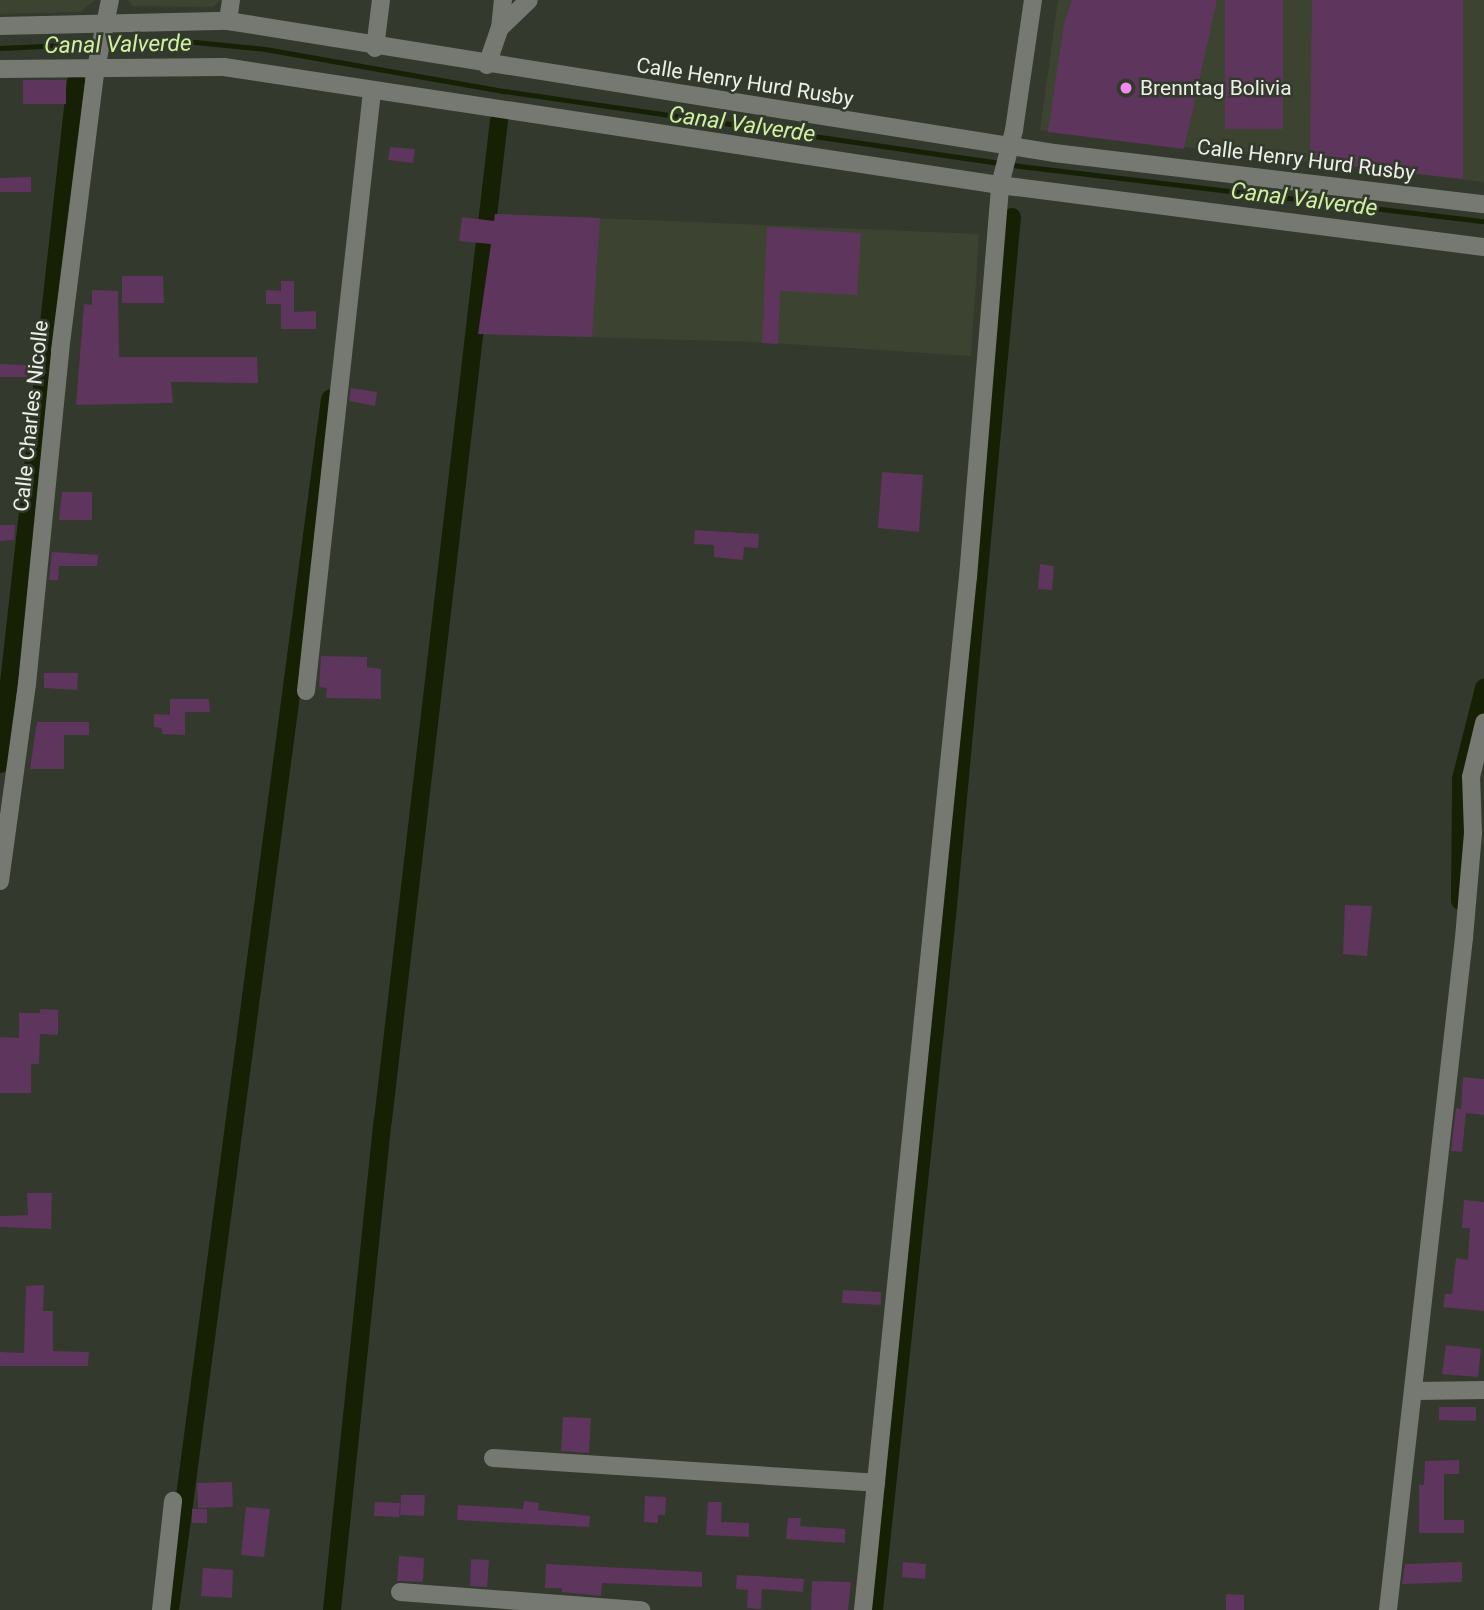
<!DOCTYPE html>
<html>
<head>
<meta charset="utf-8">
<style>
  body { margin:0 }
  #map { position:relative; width:1484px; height:1610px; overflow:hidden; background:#33392c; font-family:Roboto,sans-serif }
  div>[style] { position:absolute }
  .built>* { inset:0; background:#3c4431 }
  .stream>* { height:5px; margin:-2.5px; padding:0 2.5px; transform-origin:2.5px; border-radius:2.5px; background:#162004 }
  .canal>* { height:18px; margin:-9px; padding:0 9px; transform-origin:9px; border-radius:9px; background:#162004 }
  .building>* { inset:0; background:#5e355c }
  .minor>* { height:18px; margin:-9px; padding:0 9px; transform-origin:9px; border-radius:9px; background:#767972 }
  .dots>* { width:19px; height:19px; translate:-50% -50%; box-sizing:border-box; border:4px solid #33392c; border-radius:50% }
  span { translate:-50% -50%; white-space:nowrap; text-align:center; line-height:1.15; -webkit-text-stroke:5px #33392c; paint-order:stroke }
  .street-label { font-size:21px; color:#ecf0e8 }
  .poi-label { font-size:21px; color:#ecf0e8 }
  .left { translate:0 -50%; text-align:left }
  .water-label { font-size:23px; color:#d0f2a0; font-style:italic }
</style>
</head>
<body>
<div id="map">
  <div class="built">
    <div style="clip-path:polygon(0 0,95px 0,80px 12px,0 14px)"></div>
    <div style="clip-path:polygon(128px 0,221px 0,213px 7px,133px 6px)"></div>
    <div style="clip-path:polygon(1058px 0,1484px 0,1484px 182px,1040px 130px)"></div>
    <div style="clip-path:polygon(495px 214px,979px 234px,971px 356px,759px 342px,479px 334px)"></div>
  </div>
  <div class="stream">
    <div style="left:0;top:48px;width:174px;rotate:-2.6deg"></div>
    <div style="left:174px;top:40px;width:91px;rotate:5.6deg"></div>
    <div style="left:265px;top:49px;width:243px;rotate:10deg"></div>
    <div style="left:504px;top:91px;width:521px;rotate:8.27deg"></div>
    <div style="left:1020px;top:166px;width:467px;rotate:6.8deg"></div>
  </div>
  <div class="canal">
    <div style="left:0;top:764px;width:687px;rotate:-83.65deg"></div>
    <div style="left:1460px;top:901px;width:122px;rotate:-89.5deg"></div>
    <div style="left:1461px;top:779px;width:94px;rotate:-75.8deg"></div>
    <div style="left:170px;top:1610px;width:1222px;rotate:-82.47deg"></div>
    <div style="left:332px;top:1610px;width:493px;rotate:-84.1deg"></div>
    <div style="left:383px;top:1120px;width:1006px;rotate:-83.38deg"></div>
    <div style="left:874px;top:1610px;width:698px;rotate:-84deg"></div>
    <div style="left:947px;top:916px;width:702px;rotate:-84.69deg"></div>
  </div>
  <div class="building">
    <div style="clip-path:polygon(1072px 0,1217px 0,1184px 149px,1048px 132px,1064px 24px)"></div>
    <div style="clip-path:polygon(1225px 0,1283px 0,1283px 129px,1225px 129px)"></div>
    <div style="clip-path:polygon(1312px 0,1463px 0,1463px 179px,1310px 161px)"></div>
    <div style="clip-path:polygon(23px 80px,66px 80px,66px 104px,23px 104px)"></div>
    <div style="clip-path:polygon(390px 147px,415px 149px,413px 163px,388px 160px)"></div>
    <div style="clip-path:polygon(31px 177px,31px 192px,0 192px,0 178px)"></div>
    <div style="clip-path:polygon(495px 214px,600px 218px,592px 337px,478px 334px,491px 244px,459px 241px,462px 217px,494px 221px)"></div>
    <div style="clip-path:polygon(767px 227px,861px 233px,857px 295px,780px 291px,778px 344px,762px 343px)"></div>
    <div style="clip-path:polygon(122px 276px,163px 276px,164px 303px,122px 303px)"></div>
    <div style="clip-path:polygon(281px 281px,294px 281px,294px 312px,316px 311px,316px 329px,281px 329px,281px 304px,266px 304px,266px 290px,281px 291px)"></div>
    <div style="clip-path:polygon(92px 290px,118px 291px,119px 357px,257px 357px,258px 383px,171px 382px,173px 403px,76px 405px,84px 304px,92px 305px)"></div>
    <div style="clip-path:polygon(0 364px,27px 365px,27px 377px,0 377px)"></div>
    <div style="clip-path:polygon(351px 388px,377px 392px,375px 406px,349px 401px)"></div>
    <div style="clip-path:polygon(882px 472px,923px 475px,919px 532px,878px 528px)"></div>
    <div style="clip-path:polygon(62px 492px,92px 492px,92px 520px,59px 520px)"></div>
    <div style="clip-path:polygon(0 525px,15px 525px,14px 540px,0 541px)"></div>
    <div style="clip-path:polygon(695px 530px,759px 534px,758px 548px,744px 547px,743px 560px,714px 557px,714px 545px,694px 544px)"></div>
    <div style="clip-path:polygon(52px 552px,98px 555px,97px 566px,59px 566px,58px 580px,49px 580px)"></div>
    <div style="clip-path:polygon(1040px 564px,1054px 566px,1052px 590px,1038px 589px)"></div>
    <div style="clip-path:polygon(321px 656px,367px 657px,367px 667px,381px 669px,381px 699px,326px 698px,327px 688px,319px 687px)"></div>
    <div style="clip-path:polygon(44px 673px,78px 673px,77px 690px,44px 688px)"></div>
    <div style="clip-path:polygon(170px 699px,209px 699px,210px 712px,185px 712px,185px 735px,162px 734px,162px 728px,154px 727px,154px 714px,170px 715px)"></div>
    <div style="clip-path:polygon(37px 722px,89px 722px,89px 735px,64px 735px,64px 769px,30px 769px)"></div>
    <div style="clip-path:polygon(1345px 905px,1372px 906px,1367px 956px,1343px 954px)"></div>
    <div style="clip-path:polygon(40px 1009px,58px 1010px,58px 1035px,40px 1034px,39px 1064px,31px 1064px,31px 1093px,0 1093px,0 1037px,19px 1038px,19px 1013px,40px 1013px)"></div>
    <div style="clip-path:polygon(1463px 1077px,1484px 1079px,1484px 1115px,1466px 1113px,1462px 1152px,1451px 1151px,1456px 1108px,1461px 1109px)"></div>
    <div style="clip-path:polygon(27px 1193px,52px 1193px,51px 1229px,0 1227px,0 1216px,28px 1215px)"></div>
    <div style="clip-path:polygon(1464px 1200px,1484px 1202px,1484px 1311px,1443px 1307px,1445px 1294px,1452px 1294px,1456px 1258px,1468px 1260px,1470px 1228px,1462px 1228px)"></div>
    <div style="clip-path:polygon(44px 1285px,43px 1311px,53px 1311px,53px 1351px,89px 1352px,88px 1366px,0 1366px,0 1352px,24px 1353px,26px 1286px)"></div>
    <div style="clip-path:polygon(843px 1290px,881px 1292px,881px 1305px,842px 1303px)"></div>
    <div style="clip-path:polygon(1446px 1345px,1481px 1349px,1478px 1377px,1442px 1374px)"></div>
    <div style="clip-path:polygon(1439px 1407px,1476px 1407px,1476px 1421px,1439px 1420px)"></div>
    <div style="clip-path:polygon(563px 1417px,591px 1418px,589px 1453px,561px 1451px)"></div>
    <div style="clip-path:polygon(1459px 1460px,1459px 1474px,1444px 1474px,1444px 1520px,1464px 1520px,1464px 1533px,1419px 1533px,1419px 1485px,1424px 1485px,1425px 1461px)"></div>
    <div style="clip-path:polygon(232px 1482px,233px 1507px,198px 1508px,197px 1483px)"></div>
    <div style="clip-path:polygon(401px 1495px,425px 1495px,424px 1516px,400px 1515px)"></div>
    <div style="clip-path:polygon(645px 1496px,666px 1497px,665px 1515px,658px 1515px,658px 1523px,644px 1522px)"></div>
    <div style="clip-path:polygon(524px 1501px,539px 1503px,538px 1510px,590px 1516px,589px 1527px,457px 1520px,458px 1505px,523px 1509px)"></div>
    <div style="clip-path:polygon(375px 1502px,400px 1503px,399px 1517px,374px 1516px)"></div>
    <div style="clip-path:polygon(708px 1502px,722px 1502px,721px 1522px,749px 1523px,749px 1537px,706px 1535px)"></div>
    <div style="clip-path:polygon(246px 1507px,270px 1509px,264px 1557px,241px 1555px)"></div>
    <div style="clip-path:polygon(192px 1509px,207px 1509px,207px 1523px,192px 1523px)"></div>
    <div style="clip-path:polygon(788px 1518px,801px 1518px,800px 1526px,845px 1529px,845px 1543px,786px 1539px)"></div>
    <div style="clip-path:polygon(399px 1556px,424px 1558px,423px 1582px,397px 1581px)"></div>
    <div style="clip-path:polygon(471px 1559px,489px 1560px,487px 1587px,470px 1586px)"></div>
    <div style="clip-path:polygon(903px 1562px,926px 1564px,925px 1579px,902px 1577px)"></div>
    <div style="clip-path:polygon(1462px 1562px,1462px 1582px,1402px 1584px,1405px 1564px)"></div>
    <div style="clip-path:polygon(546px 1564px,702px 1572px,702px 1587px,602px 1583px,601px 1596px,562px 1592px,562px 1588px,545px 1588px)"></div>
    <div style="clip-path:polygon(203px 1568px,233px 1570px,232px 1598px,201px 1596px)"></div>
    <div style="clip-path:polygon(737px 1575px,804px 1579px,803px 1592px,762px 1589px,761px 1609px,747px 1608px,748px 1590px,736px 1589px)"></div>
    <div style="clip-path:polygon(812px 1581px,851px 1582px,848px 1610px,811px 1610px)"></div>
    <div style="clip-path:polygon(1226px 1594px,1244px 1595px,1244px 1610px,1226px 1610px)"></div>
  </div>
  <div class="minor">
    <div style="left:228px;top:21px;width:21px;rotate:-82deg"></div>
    <div style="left:0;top:26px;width:228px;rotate:-1.3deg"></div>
    <div style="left:228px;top:21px;width:836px;rotate:9.08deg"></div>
    <div style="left:1054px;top:153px;width:433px;rotate:6.8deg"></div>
    <div style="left:500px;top:28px;width:28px;rotate:-84deg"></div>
    <div style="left:375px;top:48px;width:48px;rotate:-82.9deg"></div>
    <div style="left:487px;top:65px;width:39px;rotate:-71deg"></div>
    <div style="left:500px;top:28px;width:40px;rotate:-44deg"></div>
    <div style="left:0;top:69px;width:224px;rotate:-0.5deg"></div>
    <div style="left:224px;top:67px;width:785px;rotate:8.65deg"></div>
    <div style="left:1000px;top:185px;width:488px;rotate:7.3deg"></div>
    <div style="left:306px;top:691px;width:604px;rotate:-83.72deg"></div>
    <div style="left:0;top:881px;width:199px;rotate:-82.2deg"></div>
    <div style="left:27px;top:684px;width:335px;rotate:-84.3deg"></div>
    <div style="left:60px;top:351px;width:285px;rotate:-82.8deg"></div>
    <div style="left:96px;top:68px;width:69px;rotate:-78.4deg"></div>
    <div style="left:1416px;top:1391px;width:68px;rotate:-0.8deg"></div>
    <div style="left:493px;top:1458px;width:384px;rotate:3.7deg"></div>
    <div style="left:400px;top:1592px;width:242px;rotate:4.3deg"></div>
    <div style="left:161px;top:1610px;width:110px;rotate:-83.7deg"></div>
    <div style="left:863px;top:1610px;width:1038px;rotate:-84.2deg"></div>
    <div style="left:968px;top:577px;width:393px;rotate:-85.3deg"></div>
    <div style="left:1000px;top:185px;width:57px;rotate:-75.7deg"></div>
    <div style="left:1014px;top:130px;width:131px;rotate:-81.7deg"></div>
    <div style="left:1388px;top:1610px;width:676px;rotate:-83.55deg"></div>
    <div style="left:1464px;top:938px;width:105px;rotate:-85.1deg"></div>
    <div style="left:1473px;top:833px;width:56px;rotate:-92deg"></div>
    <div style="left:1471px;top:777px;width:56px;rotate:-76.5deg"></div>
  </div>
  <div class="dots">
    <div style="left:1126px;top:88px;background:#f489ef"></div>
  </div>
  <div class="street-label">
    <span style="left:745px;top:82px;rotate:9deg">Calle Henry Hurd Rusby</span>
    <span style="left:1306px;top:160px;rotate:7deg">Calle Henry Hurd Rusby</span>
    <span style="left:31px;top:416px;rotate:-84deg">Calle Charles Nicolle</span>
  </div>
  <div class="poi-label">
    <span class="left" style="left:1140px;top:88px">Brenntag Bolivia</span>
  </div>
  <div class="water-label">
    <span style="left:118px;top:45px;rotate:-1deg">Canal Valverde</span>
    <span style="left:742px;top:125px;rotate:8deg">Canal Valverde</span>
    <span style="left:1304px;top:200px;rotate:7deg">Canal Valverde</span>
  </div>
</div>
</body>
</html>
